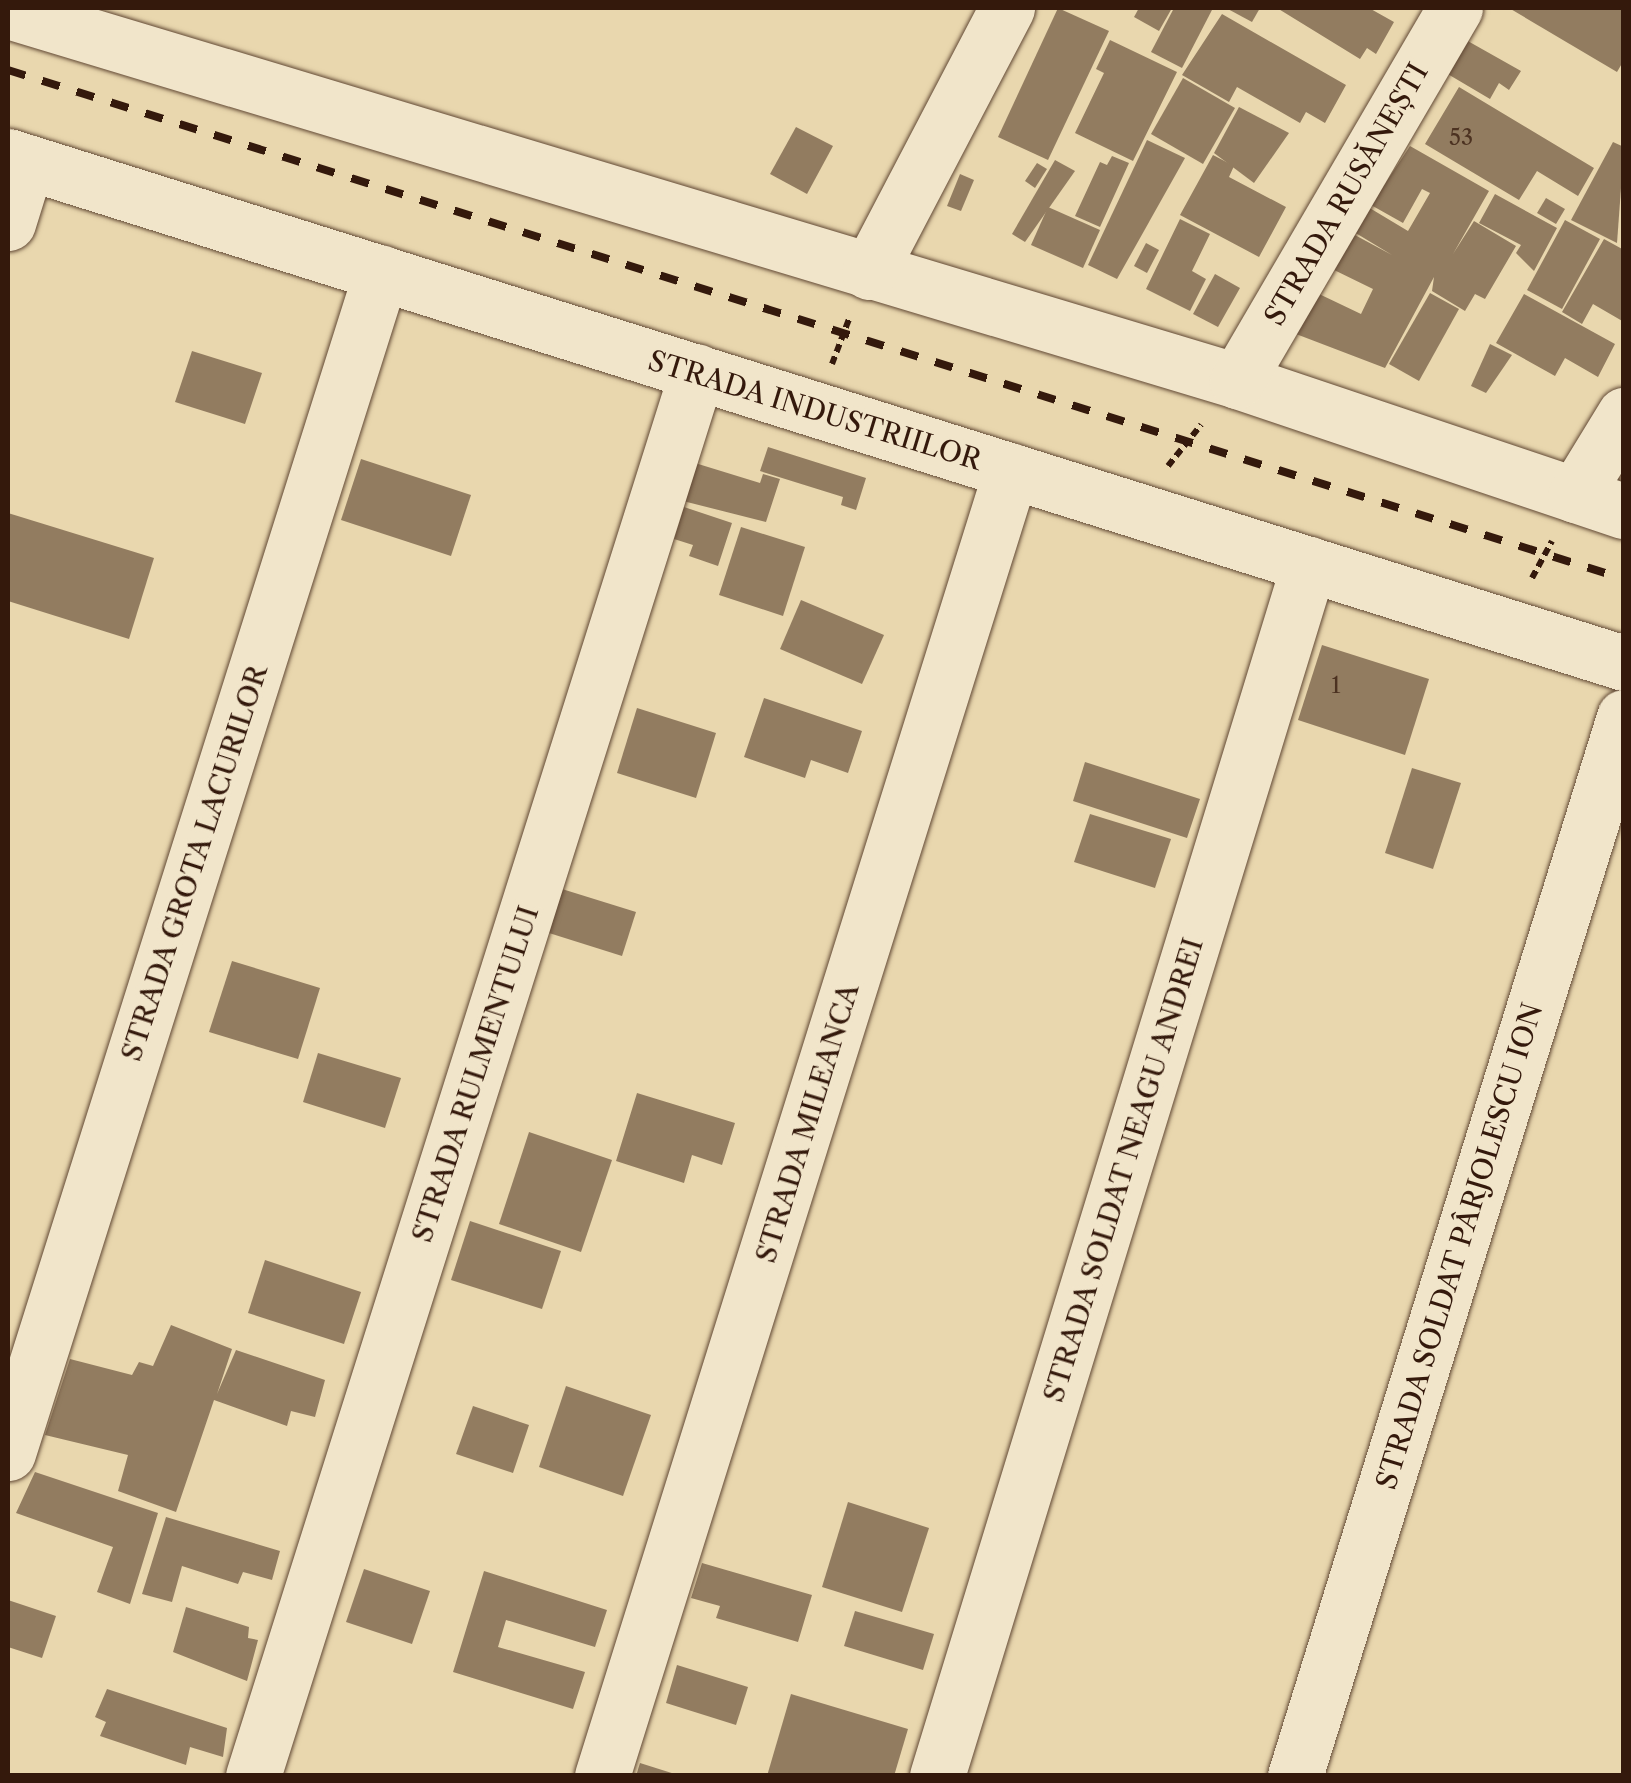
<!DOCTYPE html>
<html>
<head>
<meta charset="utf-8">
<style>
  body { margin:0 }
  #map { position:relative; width:1631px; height:1783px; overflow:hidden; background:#e9d7ae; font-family:"Libre Caslon Text",serif }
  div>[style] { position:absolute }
  .building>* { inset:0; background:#927c60 }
  .path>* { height:6px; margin-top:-3px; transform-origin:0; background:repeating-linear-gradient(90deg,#34190c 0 8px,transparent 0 13px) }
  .roads { filter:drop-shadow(0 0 2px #614834) drop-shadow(0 0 2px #614834) }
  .street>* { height:55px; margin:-27.5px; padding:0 27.5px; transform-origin:27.5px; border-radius:27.5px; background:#f1e5ca }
  .secondary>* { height:55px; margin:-27.5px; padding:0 27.5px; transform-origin:27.5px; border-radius:27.5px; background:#f1e5ca }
  .rail>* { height:8px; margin-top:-4px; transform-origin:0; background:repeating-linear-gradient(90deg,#34190c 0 18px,transparent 0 36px) }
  span { translate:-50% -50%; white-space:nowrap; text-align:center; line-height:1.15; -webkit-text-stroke:8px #f1e5ca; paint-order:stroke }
  .number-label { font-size:22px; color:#4c3221 }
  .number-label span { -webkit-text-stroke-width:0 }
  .street-label { font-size:28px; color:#34190c }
  .frame { position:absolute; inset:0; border:10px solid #34190c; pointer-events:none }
</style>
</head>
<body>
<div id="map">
  <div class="building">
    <div style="clip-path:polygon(1058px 8px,1109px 31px,1048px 160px,998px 137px)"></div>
    <div style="clip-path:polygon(1139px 8px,1172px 8px,1159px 31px,1134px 17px)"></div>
    <div style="clip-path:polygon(1174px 8px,1213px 8px,1182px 68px,1151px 52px)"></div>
    <div style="clip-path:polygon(1226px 8px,1260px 8px,1252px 22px)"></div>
    <div style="clip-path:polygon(1277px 8px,1369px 8px,1394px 22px,1376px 54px,1367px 48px,1360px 59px)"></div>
    <div style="clip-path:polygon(1509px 8px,1624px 8px,1624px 60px,1617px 72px)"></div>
    <div style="clip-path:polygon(1222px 14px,1346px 85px,1325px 123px,1306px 112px,1300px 123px,1237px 87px,1229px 102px,1182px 75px)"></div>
    <div style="clip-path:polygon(1110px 40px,1177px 72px,1133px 161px,1075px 133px,1104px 73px,1096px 69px)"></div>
    <div style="clip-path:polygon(1466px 40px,1521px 71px,1509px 90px,1499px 83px,1490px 99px,1446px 73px)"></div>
    <div style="clip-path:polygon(1183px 78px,1235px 108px,1203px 164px,1151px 134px)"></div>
    <div style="clip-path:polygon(1459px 87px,1594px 168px,1578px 196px,1537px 171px,1519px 200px,1425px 144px)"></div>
    <div style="clip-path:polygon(1239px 107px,1289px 133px,1254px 183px,1214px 153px)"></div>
    <div style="clip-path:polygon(796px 127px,833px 146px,807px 194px,770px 174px)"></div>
    <div style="clip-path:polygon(1147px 140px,1185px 158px,1117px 279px,1088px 265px)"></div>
    <div style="clip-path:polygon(1613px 142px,1624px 147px,1617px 243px,1571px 220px)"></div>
    <div style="clip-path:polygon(1410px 146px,1489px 191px,1453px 254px,1474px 221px,1516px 246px,1485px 299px,1475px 294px,1465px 311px,1432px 291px,1434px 277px,1385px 368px,1296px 334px,1317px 293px,1361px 314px,1373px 289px,1330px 268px,1353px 234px,1392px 255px,1354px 232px,1368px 207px,1408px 231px,1430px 193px,1422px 189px,1403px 223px,1371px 205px)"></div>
    <div style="clip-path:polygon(1213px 155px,1234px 166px,1229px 177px,1286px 207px,1259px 257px,1180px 215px)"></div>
    <div style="clip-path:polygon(1112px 156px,1129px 163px,1100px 227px,1075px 216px,1100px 162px,1107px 165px)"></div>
    <div style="clip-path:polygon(1055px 160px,1075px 171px,1025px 242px,1012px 234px)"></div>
    <div style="clip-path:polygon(1037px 163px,1047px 169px,1035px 188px,1025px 181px)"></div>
    <div style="clip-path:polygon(960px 174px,974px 180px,961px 211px,947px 206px)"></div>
    <div style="clip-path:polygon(1495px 194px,1557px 228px,1534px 271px,1516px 253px,1521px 245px,1479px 223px)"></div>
    <div style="clip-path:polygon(1546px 198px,1565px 209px,1556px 224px,1537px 213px)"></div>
    <div style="clip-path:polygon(1048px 207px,1100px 230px,1083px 268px,1031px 245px)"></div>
    <div style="clip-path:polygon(1180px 219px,1210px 234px,1192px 271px,1206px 279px,1190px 311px,1146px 289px)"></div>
    <div style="clip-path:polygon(1565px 220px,1600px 239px,1562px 309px,1527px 290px)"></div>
    <div style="clip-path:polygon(1604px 239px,1624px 250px,1624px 322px,1593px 304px,1582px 324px,1562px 312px)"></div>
    <div style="clip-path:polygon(1146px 243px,1159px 250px,1147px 273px,1134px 266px)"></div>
    <div style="clip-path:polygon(1215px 274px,1240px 288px,1218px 327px,1193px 314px)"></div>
    <div style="clip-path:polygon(1430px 293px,1459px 309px,1419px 381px,1389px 364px)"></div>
    <div style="clip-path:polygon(1524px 294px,1615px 344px,1598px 377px,1565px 358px,1555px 376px,1496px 343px)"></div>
    <div style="clip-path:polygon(1490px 344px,1512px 355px,1486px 393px,1471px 386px)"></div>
    <div style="clip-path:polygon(192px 351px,262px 373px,245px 424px,175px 402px)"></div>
    <div style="clip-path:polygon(768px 447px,866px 478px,856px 510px,841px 505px,843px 497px,760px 471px)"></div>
    <div style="clip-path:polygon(361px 459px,471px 495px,451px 556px,341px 520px)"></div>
    <div style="clip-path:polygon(695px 463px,760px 483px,763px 474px,780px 479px,766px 522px,683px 501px)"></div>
    <div style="clip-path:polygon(684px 507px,732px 523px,718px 566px,689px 556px,693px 545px,674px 539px)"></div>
    <div style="clip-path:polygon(8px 513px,154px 558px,129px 639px,8px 601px)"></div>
    <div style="clip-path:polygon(741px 527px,805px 547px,783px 616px,719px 595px)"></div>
    <div style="clip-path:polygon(801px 600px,884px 635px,862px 684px,780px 649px)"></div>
    <div style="clip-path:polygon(1322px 645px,1429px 679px,1405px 755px,1298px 720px)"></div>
    <div style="clip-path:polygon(764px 698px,862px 731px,848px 773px,811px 760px,805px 778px,744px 757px)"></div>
    <div style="clip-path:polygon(637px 708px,716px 733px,696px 798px,617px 773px)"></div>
    <div style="clip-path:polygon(1085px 762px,1200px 799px,1187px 838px,1073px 801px)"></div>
    <div style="clip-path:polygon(1412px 768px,1461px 783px,1433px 869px,1385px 853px)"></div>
    <div style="clip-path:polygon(1090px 814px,1171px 839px,1155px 888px,1074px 862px)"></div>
    <div style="clip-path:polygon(562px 889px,636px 912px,622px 956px,549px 933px)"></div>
    <div style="clip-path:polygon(232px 961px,320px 988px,298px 1059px,209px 1032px)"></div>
    <div style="clip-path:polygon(318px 1053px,401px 1078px,385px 1128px,303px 1102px)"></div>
    <div style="clip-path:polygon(637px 1093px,735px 1123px,722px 1165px,692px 1155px,684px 1183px,616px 1161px)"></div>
    <div style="clip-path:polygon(529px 1132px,612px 1160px,581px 1252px,499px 1224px)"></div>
    <div style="clip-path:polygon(470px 1221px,561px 1251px,542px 1309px,451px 1280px)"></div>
    <div style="clip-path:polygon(265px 1260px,361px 1292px,344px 1344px,248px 1313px)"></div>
    <div style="clip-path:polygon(171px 1325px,232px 1349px,217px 1394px,236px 1350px,325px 1380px,315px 1417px,291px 1411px,287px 1426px,214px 1400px,176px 1512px,118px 1491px,128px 1455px,45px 1435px,70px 1359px,132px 1375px,139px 1362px,153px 1366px)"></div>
    <div style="clip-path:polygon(566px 1386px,651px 1415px,623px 1496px,539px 1467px)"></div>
    <div style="clip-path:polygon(473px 1406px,529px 1425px,513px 1473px,456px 1454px)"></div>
    <div style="clip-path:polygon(35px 1472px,158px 1513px,130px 1604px,97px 1592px,113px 1547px,16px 1513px)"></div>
    <div style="clip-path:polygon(848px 1502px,929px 1528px,902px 1612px,822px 1587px)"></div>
    <div style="clip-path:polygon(166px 1517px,280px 1551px,272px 1580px,243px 1572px,238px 1584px,182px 1566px,172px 1602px,142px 1594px)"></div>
    <div style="clip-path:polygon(702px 1563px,812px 1595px,798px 1642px,716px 1618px,720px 1606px,691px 1598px)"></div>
    <div style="clip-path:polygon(364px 1569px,430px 1591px,412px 1644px,346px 1622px)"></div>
    <div style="clip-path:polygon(484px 1571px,607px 1610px,595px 1647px,506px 1620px,498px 1647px,585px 1672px,573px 1709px,453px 1672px)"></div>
    <div style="clip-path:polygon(8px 1600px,56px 1616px,42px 1658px,8px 1647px)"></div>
    <div style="clip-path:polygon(186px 1607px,249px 1627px,248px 1638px,258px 1640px,247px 1681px,173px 1652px)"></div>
    <div style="clip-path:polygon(855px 1611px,934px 1634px,923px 1670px,844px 1646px)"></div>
    <div style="clip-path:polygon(677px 1665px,748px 1687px,736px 1725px,666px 1703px)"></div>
    <div style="clip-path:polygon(107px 1689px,227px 1728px,223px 1757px,190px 1747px,186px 1765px,100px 1736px,106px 1722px,95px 1717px)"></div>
    <div style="clip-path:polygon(791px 1694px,908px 1729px,894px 1776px,767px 1776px)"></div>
    <div style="clip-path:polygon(640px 1763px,678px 1775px,678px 1776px,636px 1776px)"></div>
  </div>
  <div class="path">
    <div style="left:832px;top:364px;width:48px;rotate:-69.3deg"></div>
    <div style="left:1168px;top:466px;width:53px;rotate:-51.2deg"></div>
    <div style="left:1532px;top:578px;width:42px;rotate:-61.6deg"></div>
  </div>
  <div class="roads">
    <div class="street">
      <div style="left:8px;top:11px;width:1283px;rotate:16.75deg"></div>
      <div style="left:1237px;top:381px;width:408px;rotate:18.6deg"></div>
      <div style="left:8px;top:223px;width:64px;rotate:-72.7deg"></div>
      <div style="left:869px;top:272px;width:298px;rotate:-62.4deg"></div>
      <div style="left:1237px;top:381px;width:432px;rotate:-59.7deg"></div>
      <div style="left:1575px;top:495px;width:94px;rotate:-58.5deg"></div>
      <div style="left:8px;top:1453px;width:1238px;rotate:-72.46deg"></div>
      <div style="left:253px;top:1776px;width:1473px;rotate:-72.45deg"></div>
      <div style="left:602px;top:1776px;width:1368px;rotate:-72.6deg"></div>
      <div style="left:937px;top:1776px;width:1268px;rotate:-72.94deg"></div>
      <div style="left:1295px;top:1776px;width:1109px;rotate:-72.74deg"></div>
    </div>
    <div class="secondary">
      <div style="left:8px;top:156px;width:1694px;rotate:17.42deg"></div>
    </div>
  </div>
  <div class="rail">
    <div style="left:8px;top:70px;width:1694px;rotate:17.48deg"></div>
  </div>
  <div class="number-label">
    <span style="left:1461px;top:138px">53</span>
    <span style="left:1336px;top:686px">1</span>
  </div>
  <div class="street-label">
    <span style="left:1346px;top:194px;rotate:-60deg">STRADA RUSĂNEȘTI</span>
    <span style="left:815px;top:410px;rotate:17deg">STRADA INDUSTRIILOR</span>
    <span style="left:194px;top:863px;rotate:-72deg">STRADA GROTA LACURILOR</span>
    <span style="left:475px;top:1074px;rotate:-72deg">STRADA RULMENTULUI</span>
    <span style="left:807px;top:1123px;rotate:-73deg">STRADA MILEANCA</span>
    <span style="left:1123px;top:1170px;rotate:-73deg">STRADA SOLDAT NEAGU ANDREI</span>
    <span style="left:1459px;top:1246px;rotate:-73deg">STRADA SOLDAT PÂRJOLESCU ION</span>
  </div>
  <div class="frame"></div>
</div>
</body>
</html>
